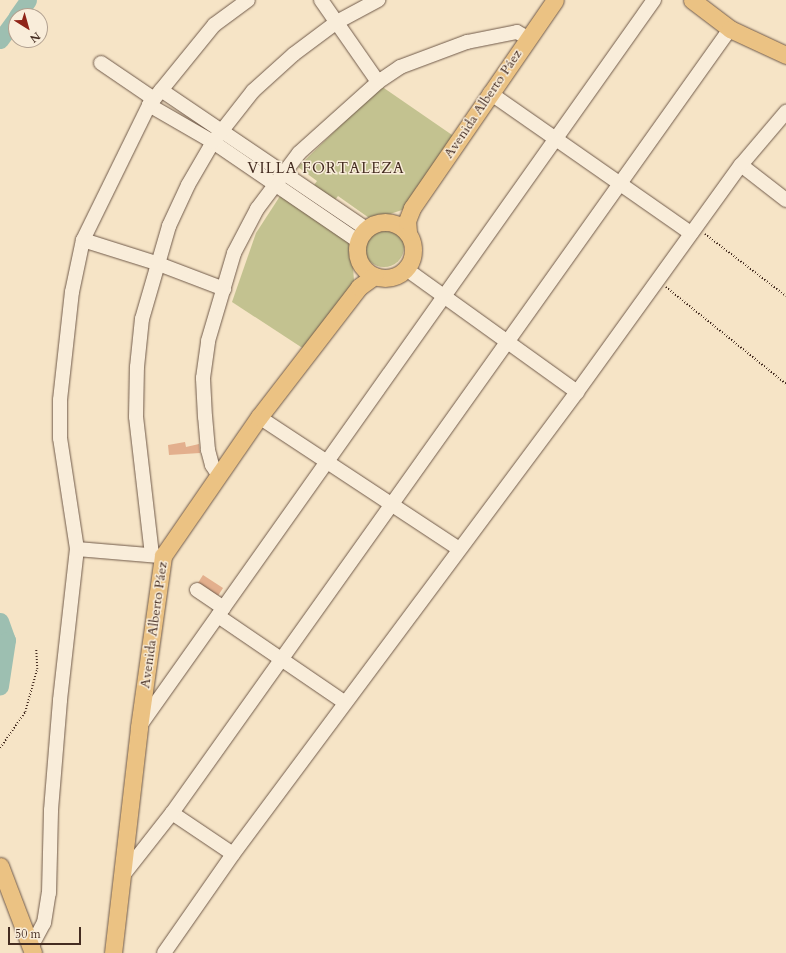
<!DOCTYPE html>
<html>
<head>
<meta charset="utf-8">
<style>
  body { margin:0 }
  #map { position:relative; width:786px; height:953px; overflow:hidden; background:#f6e4c6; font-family:Cardo,serif }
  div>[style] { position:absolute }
  .green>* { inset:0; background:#c3c290 }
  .round { border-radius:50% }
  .river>* { height:17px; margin:-8.5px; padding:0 8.5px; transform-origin:8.5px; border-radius:8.5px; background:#9dbfb1 }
  .building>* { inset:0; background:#e3af8d }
  .path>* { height:1.5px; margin-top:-0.75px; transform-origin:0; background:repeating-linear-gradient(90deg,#442c21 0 1px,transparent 0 3px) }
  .roads { filter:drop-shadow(0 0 1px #705a4a) drop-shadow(0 0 1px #705a4a) }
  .minor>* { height:14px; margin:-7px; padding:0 7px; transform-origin:7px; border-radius:7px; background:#f9edda }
  .major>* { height:17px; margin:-8.5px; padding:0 8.5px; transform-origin:8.5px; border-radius:8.5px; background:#ebc283 }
  .major>.ring { margin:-8.5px; padding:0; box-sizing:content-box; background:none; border:17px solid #ebc283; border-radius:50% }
  span { translate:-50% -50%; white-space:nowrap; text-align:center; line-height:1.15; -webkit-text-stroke:3px #f9edda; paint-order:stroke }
  .street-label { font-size:14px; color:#442c21 }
  .neighbourhood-label { font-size:15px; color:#442c21; letter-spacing:1px }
  .north { position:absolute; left:8px; top:8px; width:40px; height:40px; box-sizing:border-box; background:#f9edda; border:1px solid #b1a090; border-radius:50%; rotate:143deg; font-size:11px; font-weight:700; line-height:16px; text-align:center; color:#442c21 }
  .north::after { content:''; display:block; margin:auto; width:14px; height:18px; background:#8f2418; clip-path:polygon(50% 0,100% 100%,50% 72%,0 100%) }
  .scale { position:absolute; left:8px; top:927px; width:73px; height:18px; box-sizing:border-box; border:2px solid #442c21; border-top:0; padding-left:5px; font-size:12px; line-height:14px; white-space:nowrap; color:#442c21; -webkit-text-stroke:3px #f9edda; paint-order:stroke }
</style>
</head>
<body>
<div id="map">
  <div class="green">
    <div style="clip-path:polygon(381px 86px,455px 137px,405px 209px,372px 220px,338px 196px,335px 200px,314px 185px,317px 181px,298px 167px)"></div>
    <div style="clip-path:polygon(282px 193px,351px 237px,354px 281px,304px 349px,232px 302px,256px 233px)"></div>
    <div class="round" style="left:364px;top:227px;width:40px;height:40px"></div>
  </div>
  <div class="river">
    <div style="left:17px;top:16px;width:19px;rotate:-55deg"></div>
    <div style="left:0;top:40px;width:27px;rotate:-54deg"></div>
    <div style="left:0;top:621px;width:20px;rotate:70deg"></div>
    <div style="left:7px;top:640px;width:47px;rotate:98.7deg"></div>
  </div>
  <div class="building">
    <div style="clip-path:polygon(185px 442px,186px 447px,199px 444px,200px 453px,169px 455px,168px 445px)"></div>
    <div style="clip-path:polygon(203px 575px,223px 588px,216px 599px,196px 586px)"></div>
  </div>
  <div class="path">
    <div style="left:705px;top:234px;width:102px;rotate:37.4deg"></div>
    <div style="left:666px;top:287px;width:154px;rotate:38.9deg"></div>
    <div style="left:0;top:748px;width:44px;rotate:-55.2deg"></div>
    <div style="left:25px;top:712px;width:45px;rotate:-74.4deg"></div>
    <div style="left:37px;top:669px;width:20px;rotate:-93deg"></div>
  </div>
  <div class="roads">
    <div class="minor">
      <div style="left:321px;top:0;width:100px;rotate:55.2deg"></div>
      <div style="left:101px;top:63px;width:64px;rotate:34.2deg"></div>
      <div style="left:161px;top:90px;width:248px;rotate:34.1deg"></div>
      <div style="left:490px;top:93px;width:245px;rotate:34.9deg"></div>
      <div style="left:149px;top:105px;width:74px;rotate:30deg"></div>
      <div style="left:213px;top:142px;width:176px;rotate:34.3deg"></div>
      <div style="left:741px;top:165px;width:57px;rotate:37.9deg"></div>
      <div style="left:83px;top:240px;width:77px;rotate:17.5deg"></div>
      <div style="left:156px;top:263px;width:73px;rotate:20.9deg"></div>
      <div style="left:406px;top:269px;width:211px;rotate:35.7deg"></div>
      <div style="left:259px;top:417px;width:240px;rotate:33.4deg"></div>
      <div style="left:218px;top:474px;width:11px;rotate:-124deg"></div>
      <div style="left:212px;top:465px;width:16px;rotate:-105deg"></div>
      <div style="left:208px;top:450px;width:33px;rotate:-95deg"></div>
      <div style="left:205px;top:417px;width:39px;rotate:-93deg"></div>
      <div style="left:203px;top:378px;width:37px;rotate:-82deg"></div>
      <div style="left:208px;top:341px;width:92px;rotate:-73.5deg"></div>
      <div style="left:234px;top:253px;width:50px;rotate:-62.4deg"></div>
      <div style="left:257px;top:209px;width:70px;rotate:-53.1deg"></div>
      <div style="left:299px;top:153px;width:106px;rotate:-41.9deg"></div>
      <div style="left:378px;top:82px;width:27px;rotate:-34deg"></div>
      <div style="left:400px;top:67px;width:72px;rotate:-20.5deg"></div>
      <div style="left:467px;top:42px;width:51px;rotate:-11.3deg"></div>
      <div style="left:517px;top:32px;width:13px;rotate:29deg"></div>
      <div style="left:77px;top:549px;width:83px;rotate:4.8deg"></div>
      <div style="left:152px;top:555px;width:139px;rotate:-96.6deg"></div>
      <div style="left:136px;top:417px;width:50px;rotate:-88.9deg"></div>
      <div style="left:137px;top:367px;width:48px;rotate:-84.1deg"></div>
      <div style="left:142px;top:319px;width:97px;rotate:-73.8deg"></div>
      <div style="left:169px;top:226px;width:45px;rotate:-65.1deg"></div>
      <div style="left:188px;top:185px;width:50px;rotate:-59.8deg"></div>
      <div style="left:213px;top:142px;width:65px;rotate:-51.9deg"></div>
      <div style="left:253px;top:91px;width:55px;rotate:-42.1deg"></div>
      <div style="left:294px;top:54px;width:54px;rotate:-36.7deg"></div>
      <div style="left:337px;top:22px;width:47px;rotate:-28.2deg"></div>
      <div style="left:197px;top:590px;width:32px;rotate:34deg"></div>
      <div style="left:218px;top:616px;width:153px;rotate:34.3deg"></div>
      <div style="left:139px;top:727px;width:891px;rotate:-54.69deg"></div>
      <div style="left:172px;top:813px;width:73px;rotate:33.9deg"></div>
      <div style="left:124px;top:874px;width:78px;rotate:-51.8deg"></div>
      <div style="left:172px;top:813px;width:962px;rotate:-54.56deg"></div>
      <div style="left:31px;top:947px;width:27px;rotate:-62deg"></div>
      <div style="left:44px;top:923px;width:30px;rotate:-81deg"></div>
      <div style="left:49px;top:893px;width:83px;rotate:-88.6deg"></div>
      <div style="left:51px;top:810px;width:110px;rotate:-85.3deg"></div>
      <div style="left:60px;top:700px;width:152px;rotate:-83.6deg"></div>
      <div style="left:77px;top:549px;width:112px;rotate:-98.7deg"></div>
      <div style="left:60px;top:438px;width:38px;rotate:-90deg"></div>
      <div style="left:60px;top:400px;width:109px;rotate:-83.7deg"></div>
      <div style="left:72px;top:292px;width:53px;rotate:-78.1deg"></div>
      <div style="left:83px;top:240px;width:150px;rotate:-63.9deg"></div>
      <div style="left:149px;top:105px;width:103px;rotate:-50.9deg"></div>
      <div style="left:214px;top:25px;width:42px;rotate:-36.3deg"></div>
      <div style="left:164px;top:953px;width:121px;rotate:-55.1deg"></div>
      <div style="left:233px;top:854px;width:576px;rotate:-53.33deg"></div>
      <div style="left:577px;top:392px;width:280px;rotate:-54.2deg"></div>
      <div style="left:741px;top:165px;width:70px;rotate:-49.7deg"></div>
    </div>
    <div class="major">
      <div style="left:692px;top:0;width:48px;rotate:37.3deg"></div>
      <div style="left:730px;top:29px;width:62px;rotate:24.9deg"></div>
      <div class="ring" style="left:357px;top:222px;width:39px;height:39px"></div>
      <div style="left:408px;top:232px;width:11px;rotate:-95deg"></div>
      <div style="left:407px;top:221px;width:14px;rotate:-69deg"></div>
      <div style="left:412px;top:208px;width:252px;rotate:-55.5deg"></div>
      <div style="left:0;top:866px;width:93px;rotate:69.2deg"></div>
      <div style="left:113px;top:953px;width:227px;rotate:-83.4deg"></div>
      <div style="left:139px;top:727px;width:173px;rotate:-82deg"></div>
      <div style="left:163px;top:556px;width:169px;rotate:-55.4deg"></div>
      <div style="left:259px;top:417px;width:164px;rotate:-52.4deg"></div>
      <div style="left:359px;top:287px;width:19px;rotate:-36deg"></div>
    </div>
  </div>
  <div class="street-label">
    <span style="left:483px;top:104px;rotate:-56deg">Avenida Alberto Páez</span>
    <span style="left:154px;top:625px;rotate:-82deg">Avenida Alberto Páez</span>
  </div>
  <div class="neighbourhood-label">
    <span style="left:326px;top:169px">VILLA FORTALEZA</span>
  </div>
  <div class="north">N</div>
  <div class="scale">50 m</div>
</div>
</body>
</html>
